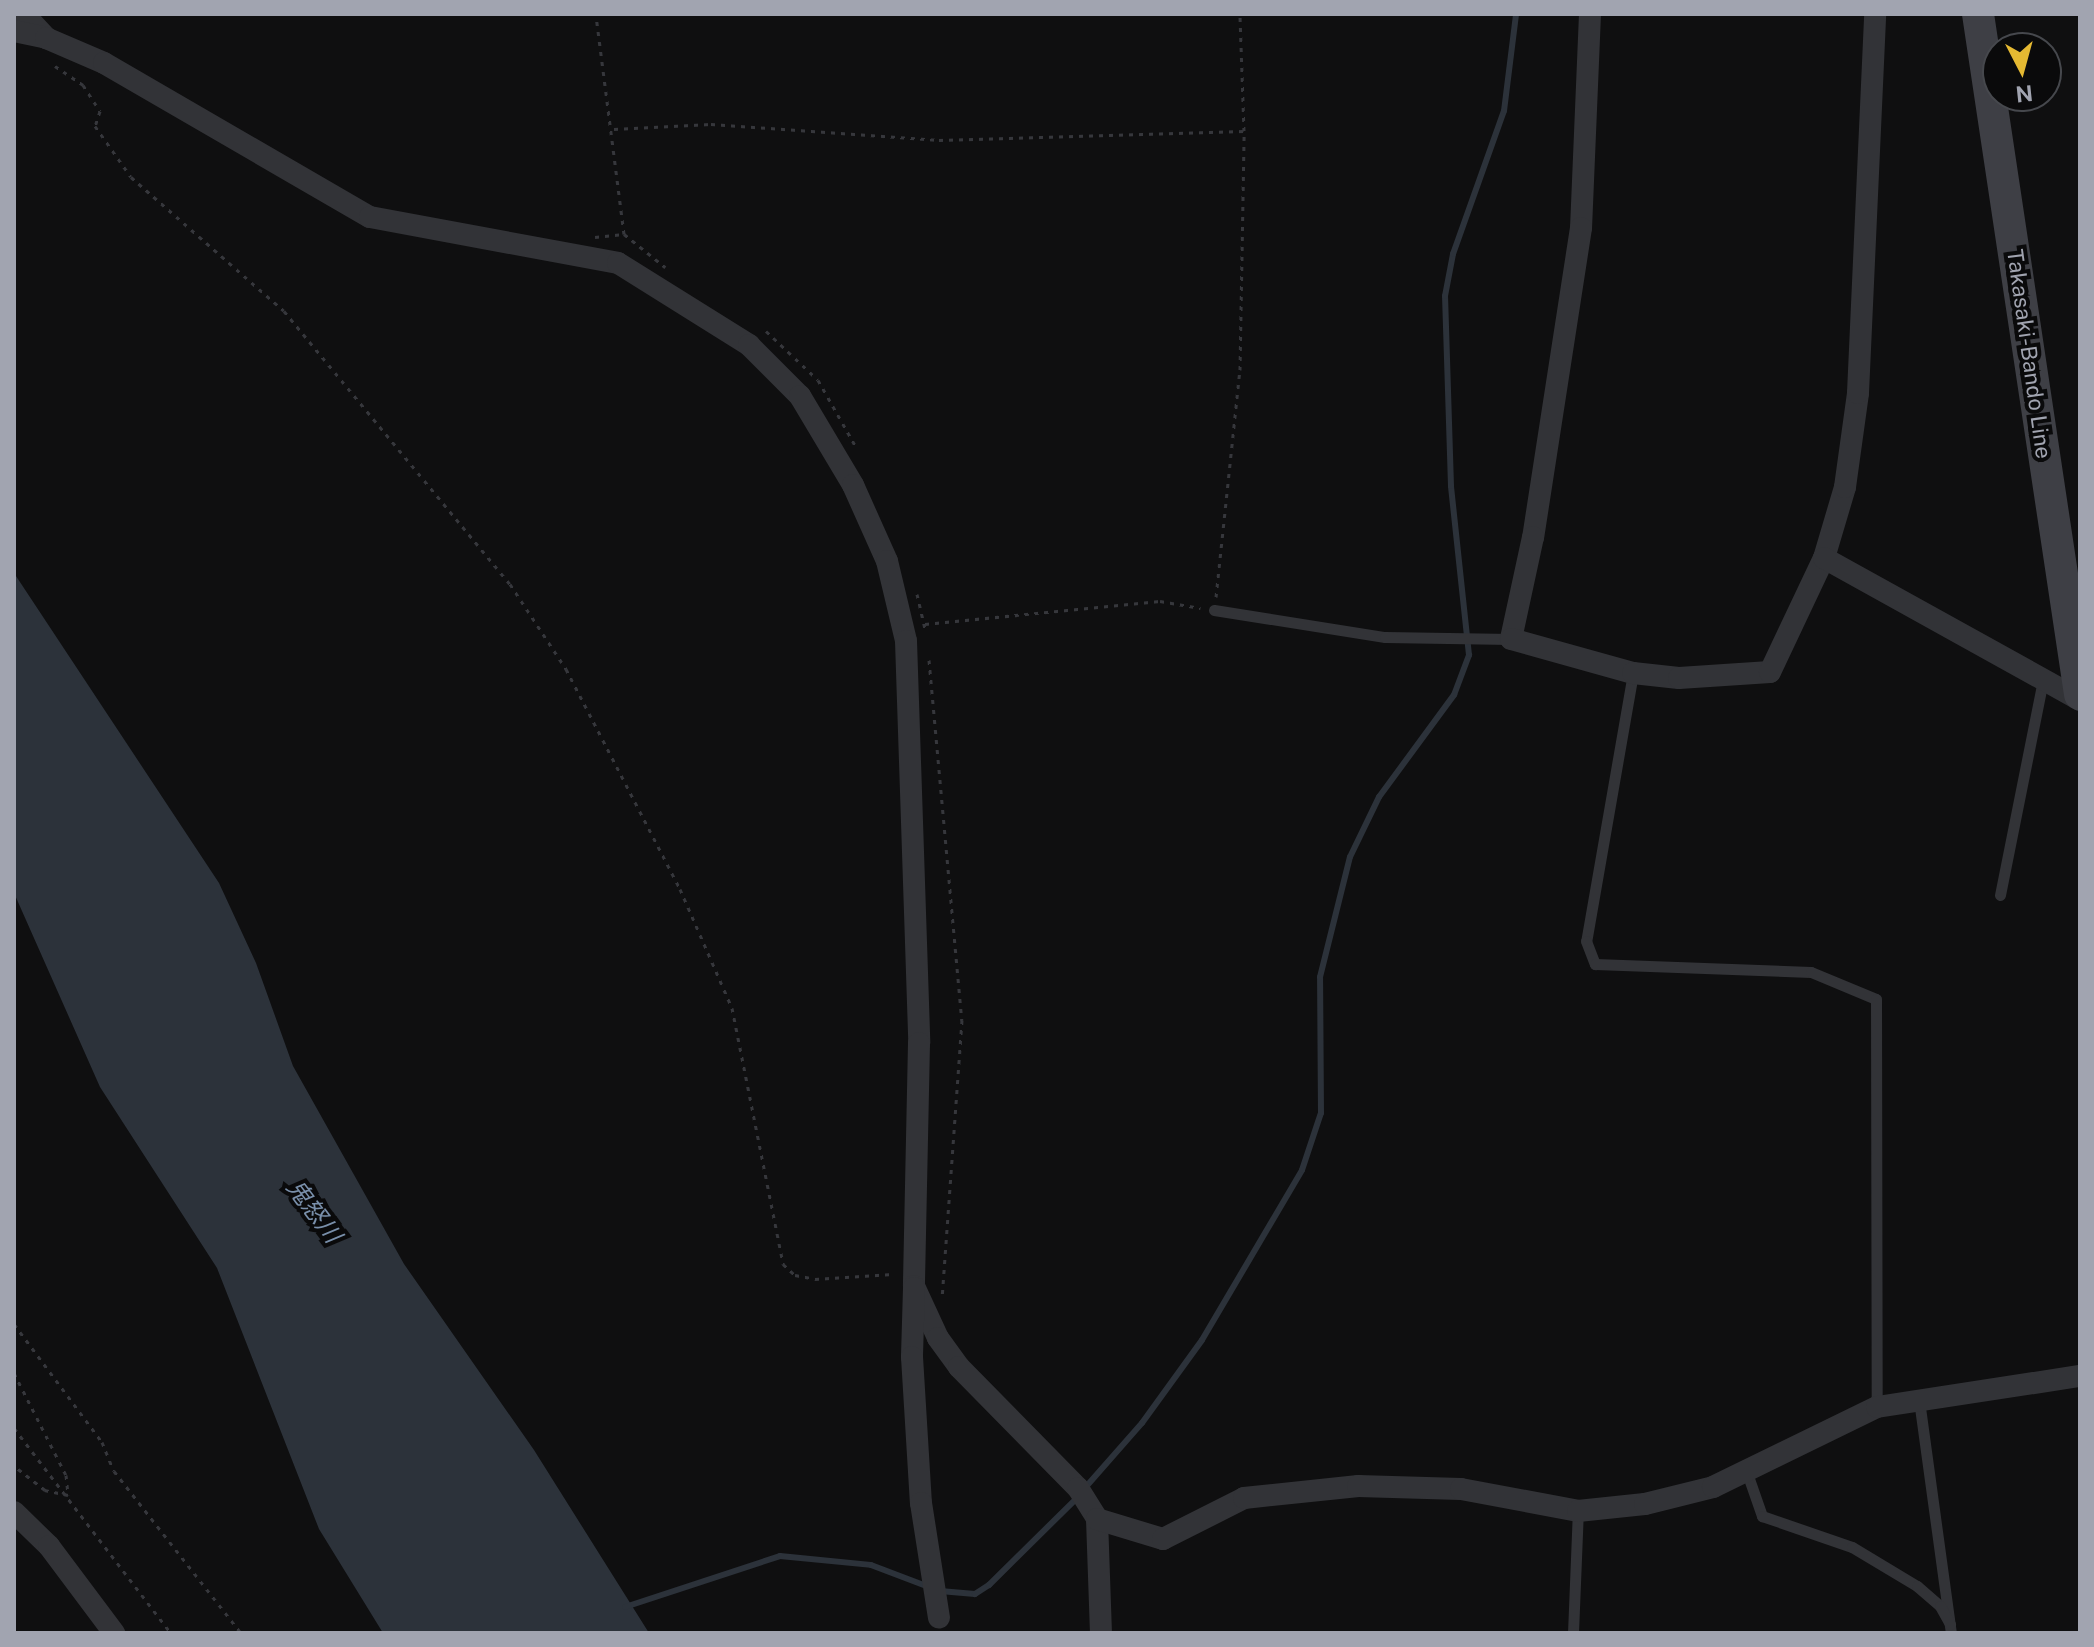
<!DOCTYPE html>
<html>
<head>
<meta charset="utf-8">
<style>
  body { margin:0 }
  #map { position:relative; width:2094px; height:1647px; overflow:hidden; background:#0f0f10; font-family:"Public Sans","Noto Sans JP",sans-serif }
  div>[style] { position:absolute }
  .water>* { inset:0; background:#2c323a }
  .stream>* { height:6px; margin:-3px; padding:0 3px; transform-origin:3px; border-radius:3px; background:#2c323a }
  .path>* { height:3px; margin-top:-1.5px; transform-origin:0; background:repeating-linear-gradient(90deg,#36373c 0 4px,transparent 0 10px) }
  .lane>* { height:11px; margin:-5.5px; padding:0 5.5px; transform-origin:5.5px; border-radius:5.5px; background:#323337 }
  .street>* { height:22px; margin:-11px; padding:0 11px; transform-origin:11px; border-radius:11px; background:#323337 }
  .secondary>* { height:32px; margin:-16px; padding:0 16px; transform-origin:16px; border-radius:16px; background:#3e3f45 }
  span { translate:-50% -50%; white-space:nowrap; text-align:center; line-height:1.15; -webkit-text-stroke:8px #0a0a0b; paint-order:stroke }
  .street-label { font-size:22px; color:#a1a4b0 }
  .water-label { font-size:24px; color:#798faa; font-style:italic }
  .frame { position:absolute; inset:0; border:16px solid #a1a4b0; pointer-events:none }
  .north { position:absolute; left:1982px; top:32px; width:80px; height:80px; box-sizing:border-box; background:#0a0a0b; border:2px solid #46484d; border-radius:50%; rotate:174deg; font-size:22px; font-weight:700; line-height:32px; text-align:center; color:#a1a4b0 }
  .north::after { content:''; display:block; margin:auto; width:28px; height:36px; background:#e5b932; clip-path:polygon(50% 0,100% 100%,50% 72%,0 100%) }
</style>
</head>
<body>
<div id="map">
  <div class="water">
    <div style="clip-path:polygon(14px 573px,219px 883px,256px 963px,293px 1066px,404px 1264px,534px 1450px,649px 1633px,383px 1633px,319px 1529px,217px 1268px,100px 1087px,14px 893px)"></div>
  </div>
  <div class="stream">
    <div style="left:1084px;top:1489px;width:88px;rotate:-48.7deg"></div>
    <div style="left:1142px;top:1423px;width:102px;rotate:-54.1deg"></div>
    <div style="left:1202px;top:1340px;width:197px;rotate:-59.5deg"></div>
    <div style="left:1302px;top:1170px;width:60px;rotate:-71.6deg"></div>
    <div style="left:1321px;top:1113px;width:136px;rotate:-90.4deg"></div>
    <div style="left:1320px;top:977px;width:124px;rotate:-76deg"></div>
    <div style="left:1350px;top:857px;width:67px;rotate:-64.2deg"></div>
    <div style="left:1379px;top:797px;width:127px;rotate:-53.7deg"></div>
    <div style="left:1454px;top:695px;width:43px;rotate:-69.4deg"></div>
    <div style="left:1469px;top:655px;width:170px;rotate:-96.1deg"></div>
    <div style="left:1451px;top:486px;width:190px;rotate:-91.8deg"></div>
    <div style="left:1445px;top:296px;width:43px;rotate:-79.2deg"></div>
    <div style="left:1453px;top:254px;width:152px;rotate:-70.4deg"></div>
    <div style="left:1504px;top:111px;width:98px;rotate:-82.9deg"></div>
    <div style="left:940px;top:1591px;width:35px;rotate:5deg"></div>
    <div style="left:975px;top:1594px;width:17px;rotate:-33deg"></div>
    <div style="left:989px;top:1585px;width:124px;rotate:-44.7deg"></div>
    <div style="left:625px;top:1607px;width:163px;rotate:-18.2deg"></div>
    <div style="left:780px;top:1556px;width:91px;rotate:5.6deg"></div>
    <div style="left:871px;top:1565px;width:62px;rotate:20.8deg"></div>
  </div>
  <div class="path">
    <div style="left:55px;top:66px;width:34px;rotate:34deg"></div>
    <div style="left:83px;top:85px;width:31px;rotate:57deg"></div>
    <div style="left:100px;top:111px;width:16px;rotate:108deg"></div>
    <div style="left:95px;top:126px;width:62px;rotate:54.8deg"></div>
    <div style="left:131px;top:177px;width:203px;rotate:41.2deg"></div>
    <div style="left:284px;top:311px;width:354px;rotate:50.4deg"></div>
    <div style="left:510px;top:584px;width:102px;rotate:56.6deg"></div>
    <div style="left:566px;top:669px;width:248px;rotate:62.6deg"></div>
    <div style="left:680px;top:889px;width:130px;rotate:66.4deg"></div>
    <div style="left:732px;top:1008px;width:261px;rotate:78.7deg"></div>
    <div style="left:783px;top:1264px;width:16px;rotate:43deg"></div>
    <div style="left:795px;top:1275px;width:20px;rotate:11deg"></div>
    <div style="left:815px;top:1279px;width:78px;rotate:-3.7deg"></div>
    <div style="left:614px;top:129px;width:97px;rotate:-3deg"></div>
    <div style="left:711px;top:124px;width:229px;rotate:4deg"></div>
    <div style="left:939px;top:140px;width:305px;rotate:-1.7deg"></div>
    <div style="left:624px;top:234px;width:53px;rotate:38.8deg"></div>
    <div style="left:595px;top:237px;width:29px;rotate:-6deg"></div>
    <div style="left:624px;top:234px;width:222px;rotate:-97.3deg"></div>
    <div style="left:766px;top:331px;width:71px;rotate:43.3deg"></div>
    <div style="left:818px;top:380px;width:77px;rotate:60.4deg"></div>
    <div style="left:917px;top:594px;width:36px;rotate:77deg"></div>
    <div style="left:1216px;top:597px;width:228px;rotate:-84deg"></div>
    <div style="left:1240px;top:370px;width:239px;rotate:-89deg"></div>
    <div style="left:1244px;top:131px;width:117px;rotate:-92deg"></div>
    <div style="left:925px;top:624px;width:236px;rotate:-5.6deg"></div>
    <div style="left:1160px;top:601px;width:41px;rotate:9.9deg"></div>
    <div style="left:929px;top:660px;width:362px;rotate:84.8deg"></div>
    <div style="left:962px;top:1020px;width:279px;rotate:94.1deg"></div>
    <div style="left:14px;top:1324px;width:147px;rotate:53.3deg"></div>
    <div style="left:102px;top:1442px;width:31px;rotate:68deg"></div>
    <div style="left:114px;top:1471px;width:206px;rotate:51.9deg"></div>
    <div style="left:14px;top:1373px;width:114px;rotate:63deg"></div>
    <div style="left:66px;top:1475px;width:20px;rotate:84deg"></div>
    <div style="left:68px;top:1495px;width:24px;rotate:-168deg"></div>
    <div style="left:45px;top:1490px;width:39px;rotate:-142deg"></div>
    <div style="left:14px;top:1428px;width:258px;rotate:52.6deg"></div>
  </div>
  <div class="lane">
    <div style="left:1214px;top:610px;width:173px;rotate:9deg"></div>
    <div style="left:1385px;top:637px;width:126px;rotate:0.9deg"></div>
    <div style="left:1633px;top:673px;width:272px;rotate:99.9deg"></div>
    <div style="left:1586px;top:941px;width:25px;rotate:69deg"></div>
    <div style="left:1595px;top:964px;width:216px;rotate:2.1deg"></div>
    <div style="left:1811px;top:972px;width:70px;rotate:22.6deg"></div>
    <div style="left:1876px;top:999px;width:408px;rotate:89.9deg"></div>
    <div style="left:2000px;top:895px;width:219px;rotate:-78.7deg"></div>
    <div style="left:1919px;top:1400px;width:235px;rotate:82.2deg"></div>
    <div style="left:1746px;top:1470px;width:49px;rotate:70.8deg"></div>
    <div style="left:1762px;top:1516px;width:95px;rotate:19deg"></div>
    <div style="left:1852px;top:1547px;width:76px;rotate:31deg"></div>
    <div style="left:1917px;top:1586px;width:30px;rotate:41deg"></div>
    <div style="left:1940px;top:1606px;width:21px;rotate:61deg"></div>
    <div style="left:1573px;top:1633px;width:122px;rotate:-87.7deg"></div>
  </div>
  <div class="street">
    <div style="left:24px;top:14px;width:33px;rotate:47deg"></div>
    <div style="left:1590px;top:14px;width:214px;rotate:92.4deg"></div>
    <div style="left:1581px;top:228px;width:313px;rotate:98.8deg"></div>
    <div style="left:1533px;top:537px;width:104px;rotate:102.2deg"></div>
    <div style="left:1511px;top:639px;width:127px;rotate:15.6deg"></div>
    <div style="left:1633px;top:673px;width:46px;rotate:6.2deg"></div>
    <div style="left:1679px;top:678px;width:91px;rotate:-3.8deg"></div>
    <div style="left:1770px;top:672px;width:126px;rotate:-64.7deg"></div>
    <div style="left:1824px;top:558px;width:74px;rotate:-73.5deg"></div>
    <div style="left:1845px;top:487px;width:95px;rotate:-82.1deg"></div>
    <div style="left:1858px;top:393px;width:379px;rotate:-87.4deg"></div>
    <div style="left:14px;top:31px;width:33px;rotate:12deg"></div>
    <div style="left:46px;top:38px;width:63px;rotate:23.3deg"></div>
    <div style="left:104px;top:63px;width:307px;rotate:30.1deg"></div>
    <div style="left:370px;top:217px;width:252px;rotate:10.5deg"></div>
    <div style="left:618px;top:263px;width:155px;rotate:32deg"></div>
    <div style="left:749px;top:345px;width:72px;rotate:45deg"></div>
    <div style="left:800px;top:396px;width:104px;rotate:59.2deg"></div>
    <div style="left:853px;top:485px;width:83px;rotate:65.9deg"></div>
    <div style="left:887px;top:561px;width:82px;rotate:76.6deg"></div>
    <div style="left:906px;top:641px;width:402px;rotate:88.1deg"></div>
    <div style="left:919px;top:1043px;width:243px;rotate:91.2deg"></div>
    <div style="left:914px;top:1286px;width:57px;rotate:65.2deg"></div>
    <div style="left:938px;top:1338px;width:36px;rotate:54deg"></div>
    <div style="left:959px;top:1367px;width:170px;rotate:45.5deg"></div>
    <div style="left:1078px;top:1488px;width:36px;rotate:58deg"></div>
    <div style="left:1097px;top:1519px;width:114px;rotate:88deg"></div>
    <div style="left:1824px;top:558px;width:293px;rotate:29deg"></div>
    <div style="left:914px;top:1288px;width:69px;rotate:91.7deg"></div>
    <div style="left:912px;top:1357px;width:146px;rotate:86.5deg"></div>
    <div style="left:921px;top:1503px;width:116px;rotate:81.1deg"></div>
    <div style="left:14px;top:1512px;width:49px;rotate:44.2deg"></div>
    <div style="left:49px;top:1546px;width:109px;rotate:53.2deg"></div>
    <div style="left:1097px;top:1519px;width:69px;rotate:16.9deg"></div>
    <div style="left:1163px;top:1539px;width:91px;rotate:-26.8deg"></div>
    <div style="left:1244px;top:1498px;width:115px;rotate:-6deg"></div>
    <div style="left:1358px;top:1486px;width:103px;rotate:1.7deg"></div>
    <div style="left:1461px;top:1489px;width:119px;rotate:10.6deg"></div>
    <div style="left:1578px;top:1511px;width:67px;rotate:-6deg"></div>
    <div style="left:1645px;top:1504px;width:70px;rotate:-14deg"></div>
    <div style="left:1713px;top:1487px;width:182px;rotate:-26deg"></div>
    <div style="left:1877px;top:1407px;width:205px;rotate:-8.7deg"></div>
  </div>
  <div class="secondary">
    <div style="left:1978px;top:14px;width:688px;rotate:81.47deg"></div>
  </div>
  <div class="street-label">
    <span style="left:2029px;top:354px;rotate:82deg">Takasaki-Bando Line</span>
  </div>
  <div class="water-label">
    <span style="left:314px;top:1211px;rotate:53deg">鬼怒川</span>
  </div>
  <div class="frame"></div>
  <div class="north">N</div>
</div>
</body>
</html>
